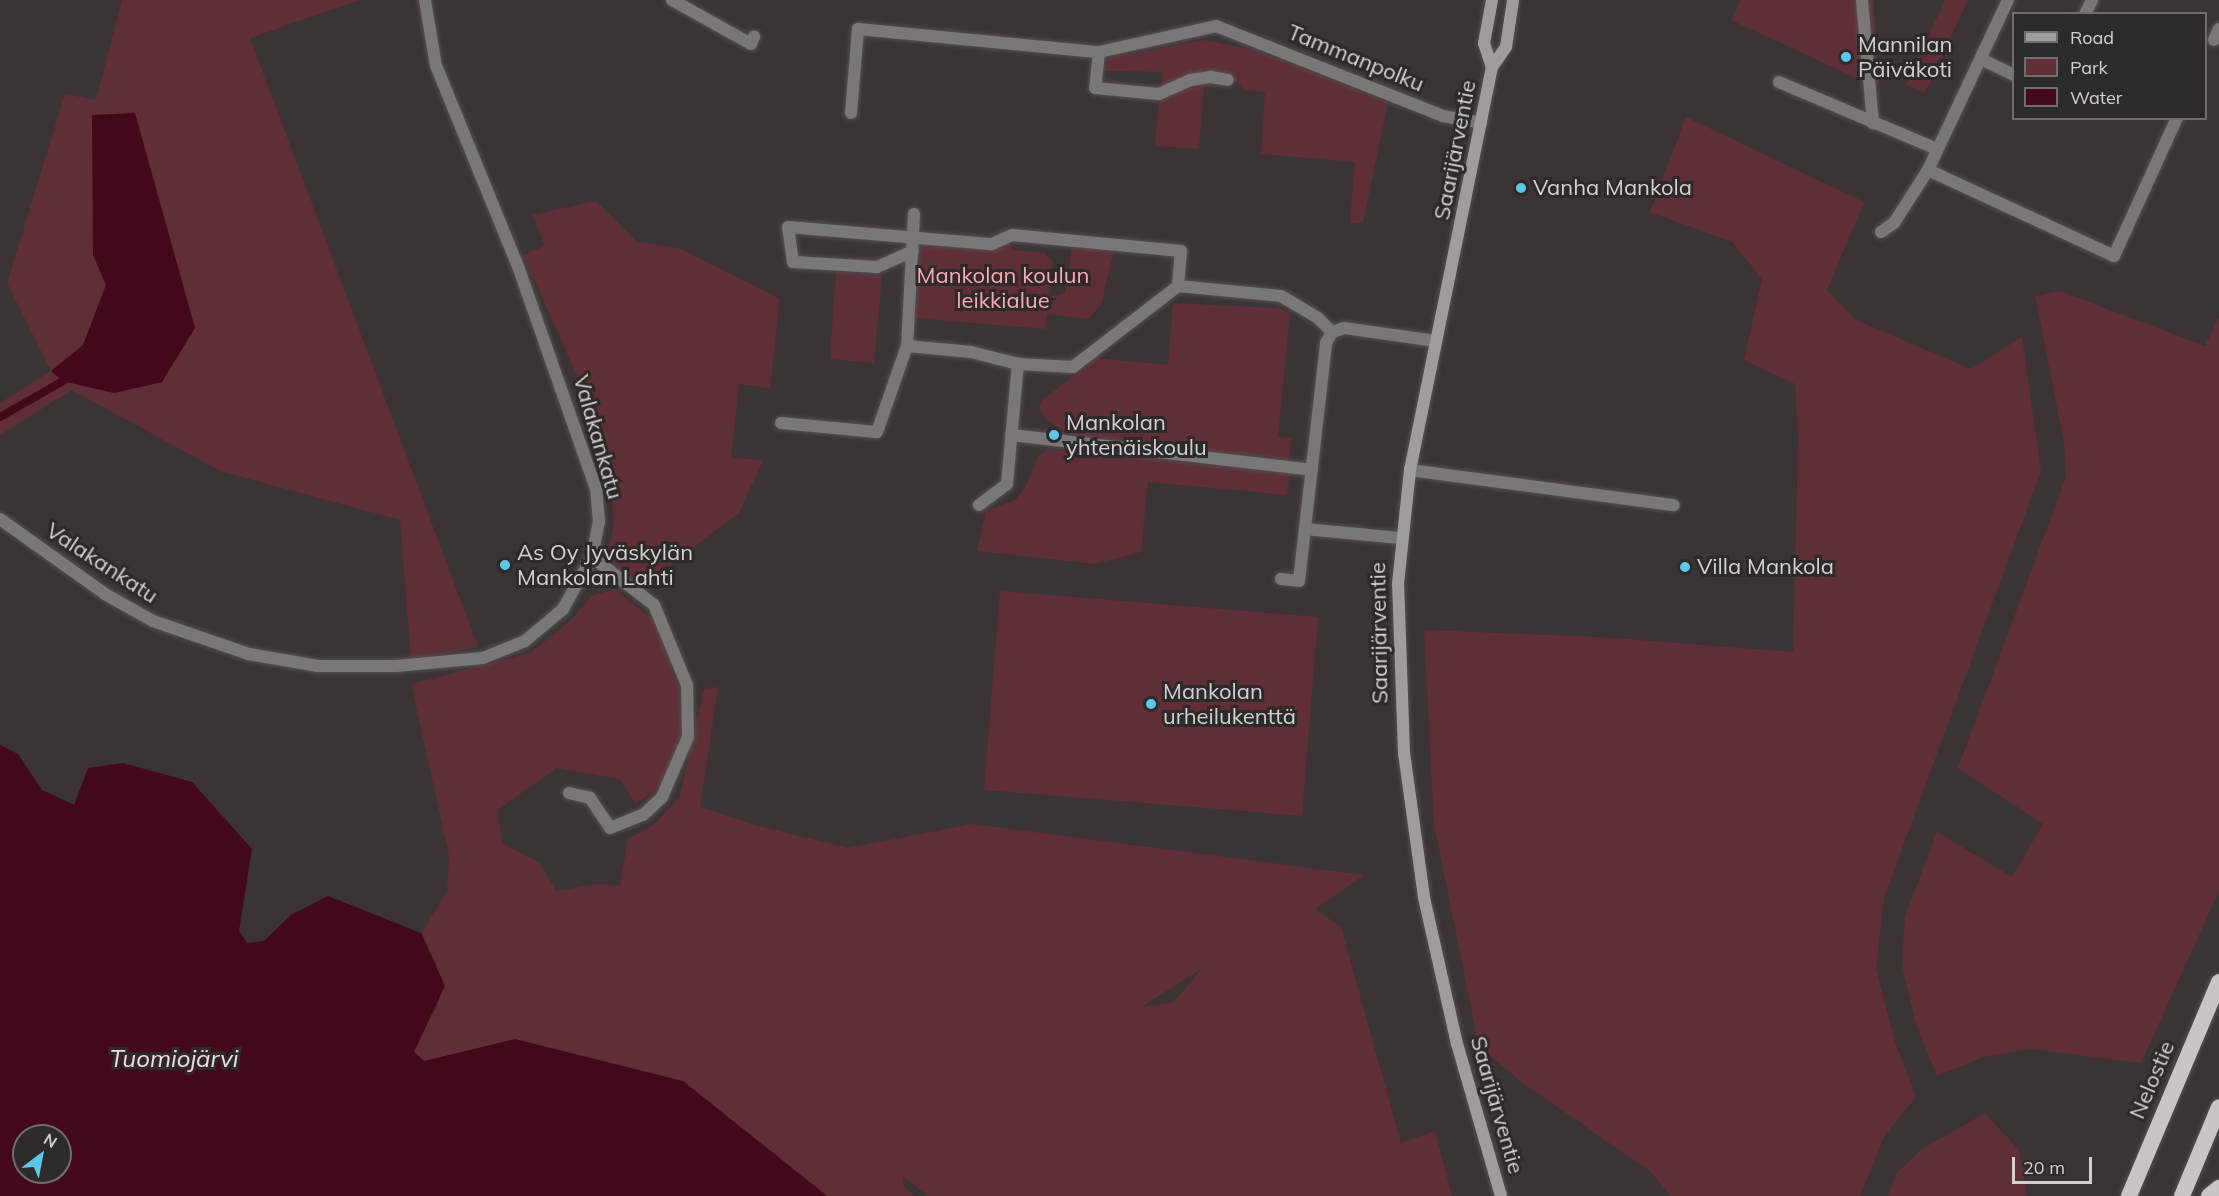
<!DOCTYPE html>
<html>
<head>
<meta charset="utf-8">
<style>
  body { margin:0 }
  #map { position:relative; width:2219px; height:1196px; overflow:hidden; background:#3a3434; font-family:Mulish,sans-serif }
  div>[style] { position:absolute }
  .green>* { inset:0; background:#602e37 }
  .water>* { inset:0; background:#430819 }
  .stream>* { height:8px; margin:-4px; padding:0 4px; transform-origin:4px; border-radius:4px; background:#430819 }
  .roads { filter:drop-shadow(0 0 2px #565050) drop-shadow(0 0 2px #565050) }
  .service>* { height:12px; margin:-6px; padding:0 6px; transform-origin:6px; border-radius:6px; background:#7a7777 }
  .minor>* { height:12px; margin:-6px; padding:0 6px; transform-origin:6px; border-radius:6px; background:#7a7777 }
  .secondary>* { height:12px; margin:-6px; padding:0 6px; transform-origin:6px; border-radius:6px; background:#a09b9c }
  .trunk>* { height:16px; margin:-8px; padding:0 8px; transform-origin:8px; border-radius:8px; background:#cac4c4 }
  .dots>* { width:16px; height:16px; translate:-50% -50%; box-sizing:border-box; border:3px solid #2f2a2a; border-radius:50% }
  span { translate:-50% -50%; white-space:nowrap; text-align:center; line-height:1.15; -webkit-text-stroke:6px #2f2a2a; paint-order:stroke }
  .poi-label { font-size:22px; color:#d4d0d1 }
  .left { translate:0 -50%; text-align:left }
  .street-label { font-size:22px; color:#d4d0d1 }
  .park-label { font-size:22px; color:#f9aab6 }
  .water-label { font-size:24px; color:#f2dcdf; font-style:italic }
  .legend { position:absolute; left:2012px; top:12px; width:195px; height:108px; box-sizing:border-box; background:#2f2a2a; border:2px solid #716c6d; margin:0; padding:8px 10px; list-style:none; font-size:18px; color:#d4d0d1 }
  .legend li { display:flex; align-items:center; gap:12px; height:30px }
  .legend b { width:30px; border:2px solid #716c6d }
  .north { position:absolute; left:12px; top:1124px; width:60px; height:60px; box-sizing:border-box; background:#2f2a2a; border:2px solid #716c6d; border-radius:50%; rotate:32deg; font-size:16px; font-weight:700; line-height:24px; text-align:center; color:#d4d0d1 }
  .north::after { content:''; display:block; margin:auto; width:21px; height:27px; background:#5bc8e7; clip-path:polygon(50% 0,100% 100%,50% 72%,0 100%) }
  .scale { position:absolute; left:2012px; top:1157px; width:80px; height:27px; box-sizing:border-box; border:3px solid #d4d0d1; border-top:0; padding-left:8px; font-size:18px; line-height:21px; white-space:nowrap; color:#d4d0d1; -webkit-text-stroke:4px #2f2a2a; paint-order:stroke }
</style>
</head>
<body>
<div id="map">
  <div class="green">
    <div style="clip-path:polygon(evenodd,122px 0,360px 0,250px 38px,478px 647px,411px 659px,400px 520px,220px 471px,72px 390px,0 435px,0 403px,51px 371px,7px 283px,65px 94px,96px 100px,122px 0,93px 255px,162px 382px,114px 393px,63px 381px,52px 371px,83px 345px,106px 285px,93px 255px)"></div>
    <div style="clip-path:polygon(1741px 0,1874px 0,1876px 65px,1886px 70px,1876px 87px,1731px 20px)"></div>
    <div style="clip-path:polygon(1945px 0,1968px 0,1925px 93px,1906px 85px)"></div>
    <div style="clip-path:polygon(1204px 40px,1257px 51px,1388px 102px,1363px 223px,1350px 223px,1355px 162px,1261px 154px,1265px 92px,1245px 90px,1232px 78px,1216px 71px,1161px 87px,1163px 72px,1105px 71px,1109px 58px)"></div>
    <div style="clip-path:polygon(1216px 81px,1224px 83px,1224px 88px,1204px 86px,1199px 149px,1155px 146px,1159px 96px)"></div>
    <div style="clip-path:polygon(1686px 117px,1864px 202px,1827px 290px,1856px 320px,1971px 369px,2022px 337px,2041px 471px,1884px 898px,1876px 969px,1895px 1042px,1916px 1097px,1885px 1135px,1860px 1196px,1671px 1196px,1651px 1172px,1523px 1083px,1479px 1047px,1434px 824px,1424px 630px,1600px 637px,1793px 652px,1798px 439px,1795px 384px,1744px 360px,1762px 279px,1732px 242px,1650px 212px)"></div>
    <div style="clip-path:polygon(596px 201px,637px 242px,679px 248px,780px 299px,770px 388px,739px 384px,731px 458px,763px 460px,739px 513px,673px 563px,657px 584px,624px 574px,608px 555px,614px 523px,611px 485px,589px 402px,523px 255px,545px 246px,532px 215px)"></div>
    <div style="clip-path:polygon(922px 243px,993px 250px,1009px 243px,1013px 250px,1045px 253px,1053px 262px,1048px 297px,1065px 293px,1072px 246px,1114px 249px,1101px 305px,1088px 319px,1047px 314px,1045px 329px,915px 318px)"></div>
    <div style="clip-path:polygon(836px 272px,882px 276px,874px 363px,830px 359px)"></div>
    <div style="clip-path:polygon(2060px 291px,2205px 346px,2219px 317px,2219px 891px,2141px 1063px,2031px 1049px,1983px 1057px,1937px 1076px,1916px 1024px,1902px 966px,1905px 916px,1937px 832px,2012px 877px,2043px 824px,1958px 768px,2066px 477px,2064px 443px,2035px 296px)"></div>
    <div style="clip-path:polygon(1173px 303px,1280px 308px,1290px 314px,1278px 437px,1292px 438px,1289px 459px,1074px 436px,1047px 421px,1039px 409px,1041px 401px,1097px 358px,1168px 365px)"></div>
    <div style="clip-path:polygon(1048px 449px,1290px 473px,1287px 495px,1148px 482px,1141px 552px,1094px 564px,977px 551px,986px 511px,1015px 500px,1026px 486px,1038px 456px)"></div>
    <div style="clip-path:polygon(evenodd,615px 589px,654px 621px,678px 686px,681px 732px,673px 763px,654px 791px,636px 804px,620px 779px,556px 768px,498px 810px,502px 843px,540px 863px,556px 891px,599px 884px,620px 886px,628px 839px,654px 825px,680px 796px,704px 689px,718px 687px,700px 807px,755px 825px,848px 848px,972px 824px,1364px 875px,1315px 909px,1341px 927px,1401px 1143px,1435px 1131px,1452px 1196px,928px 1196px,902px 1176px,904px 1186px,915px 1196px,827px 1196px,683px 1081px,447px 1056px,424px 1061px,414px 1052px,420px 1033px,438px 1005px,437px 965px,422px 933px,447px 891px,449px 856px,411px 684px,530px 653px,570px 621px,592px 596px,615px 589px,1202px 968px,1174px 1002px,1143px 1007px,1143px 1006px,1202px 968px)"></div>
    <div style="clip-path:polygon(1000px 591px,1318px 617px,1302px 816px,984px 790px)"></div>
    <div style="clip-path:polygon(1985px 1113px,2019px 1150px,2027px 1196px,1888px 1196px,1896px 1174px,1922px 1149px)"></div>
  </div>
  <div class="water">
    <div style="clip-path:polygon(135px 113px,195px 328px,162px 382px,114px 393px,63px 381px,51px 371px,83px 345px,106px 285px,93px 255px,92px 115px)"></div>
    <div style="clip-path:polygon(evenodd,0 745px,18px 754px,42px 790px,74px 805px,88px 768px,123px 763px,192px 782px,252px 849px,239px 931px,247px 943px,264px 941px,291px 915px,328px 896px,421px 933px,445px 986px,414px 1052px,424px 1061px,515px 1039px,683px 1081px,827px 1196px,0 1196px,0 745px,24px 1136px,60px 1136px,60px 1172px,24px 1172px,24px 1136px)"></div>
  </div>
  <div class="stream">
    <div style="left:0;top:417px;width:73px;rotate:-29.7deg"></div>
  </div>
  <div class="roads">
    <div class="service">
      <div style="left:672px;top:0;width:90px;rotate:29.1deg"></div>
      <div style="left:751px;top:44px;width:8px;rotate:-67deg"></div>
      <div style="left:1862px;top:0;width:124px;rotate:84.9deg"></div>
      <div style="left:2085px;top:14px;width:16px;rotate:-63deg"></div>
      <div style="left:2214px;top:40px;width:12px;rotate:-66deg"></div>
      <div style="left:1099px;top:52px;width:36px;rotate:96deg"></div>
      <div style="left:1095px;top:88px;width:64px;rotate:5.4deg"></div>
      <div style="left:1159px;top:94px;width:35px;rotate:-24deg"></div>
      <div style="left:1191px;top:80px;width:20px;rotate:-9deg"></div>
      <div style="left:1211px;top:77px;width:17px;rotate:10deg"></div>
      <div style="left:1981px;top:59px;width:37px;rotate:26deg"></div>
      <div style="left:1779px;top:82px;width:172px;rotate:23deg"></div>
      <div style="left:851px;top:113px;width:84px;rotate:-85.2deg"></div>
      <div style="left:858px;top:29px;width:242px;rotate:5.5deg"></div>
      <div style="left:1099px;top:52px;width:120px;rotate:-12.5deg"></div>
      <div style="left:1216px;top:26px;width:244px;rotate:21.6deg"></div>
      <div style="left:1443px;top:116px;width:39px;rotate:10deg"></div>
      <div style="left:1928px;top:170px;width:205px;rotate:24.8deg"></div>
      <div style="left:2114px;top:256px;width:152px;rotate:-65.5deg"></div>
      <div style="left:914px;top:214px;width:132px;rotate:93deg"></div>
      <div style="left:907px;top:346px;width:64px;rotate:5.4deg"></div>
      <div style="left:971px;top:352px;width:49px;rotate:14.3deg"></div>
      <div style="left:1018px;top:364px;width:55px;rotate:3.1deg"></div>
      <div style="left:1073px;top:367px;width:133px;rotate:-37.6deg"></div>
      <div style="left:1178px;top:286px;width:103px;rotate:5.5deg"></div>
      <div style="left:1281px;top:296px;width:43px;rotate:30.7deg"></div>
      <div style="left:1318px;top:318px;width:20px;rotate:45deg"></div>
      <div style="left:913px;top:251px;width:39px;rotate:156deg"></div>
      <div style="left:877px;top:267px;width:84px;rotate:-176.6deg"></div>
      <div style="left:793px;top:262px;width:35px;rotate:-98deg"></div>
      <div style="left:788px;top:227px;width:205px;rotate:4.8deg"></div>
      <div style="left:992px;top:244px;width:22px;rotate:-24deg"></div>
      <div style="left:1012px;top:235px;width:170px;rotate:5.4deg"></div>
      <div style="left:1181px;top:251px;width:35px;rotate:95deg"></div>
      <div style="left:781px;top:423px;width:96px;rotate:5.4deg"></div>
      <div style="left:877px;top:432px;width:91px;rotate:-70.8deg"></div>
      <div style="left:1011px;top:435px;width:303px;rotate:6.6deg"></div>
      <div style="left:1410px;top:470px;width:266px;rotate:7.6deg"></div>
      <div style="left:979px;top:505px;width:35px;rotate:-37deg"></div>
      <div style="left:1007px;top:484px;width:121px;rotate:-84.8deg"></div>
      <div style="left:1305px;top:529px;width:95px;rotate:5.4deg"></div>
      <div style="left:1281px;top:579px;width:18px;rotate:6deg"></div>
      <div style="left:1299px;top:581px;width:240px;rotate:-83.5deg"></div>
      <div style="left:1326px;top:343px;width:13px;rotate:-61deg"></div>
      <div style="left:1332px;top:332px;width:13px;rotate:-18deg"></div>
      <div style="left:1344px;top:328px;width:92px;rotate:8.1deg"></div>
      <div style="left:569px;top:793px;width:22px;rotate:13deg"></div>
      <div style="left:590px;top:798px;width:36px;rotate:56deg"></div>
      <div style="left:610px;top:828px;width:35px;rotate:-22deg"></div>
      <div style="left:643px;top:815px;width:26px;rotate:-43deg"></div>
      <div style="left:662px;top:797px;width:65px;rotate:-66.6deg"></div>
      <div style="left:688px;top:737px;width:52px;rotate:-91.1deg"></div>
      <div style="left:687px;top:685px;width:87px;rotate:-112.4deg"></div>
      <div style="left:654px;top:605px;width:78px;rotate:-142.3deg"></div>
    </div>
    <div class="minor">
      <div style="left:1881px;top:232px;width:16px;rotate:-35deg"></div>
      <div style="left:1894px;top:223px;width:63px;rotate:-57.3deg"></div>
      <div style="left:1928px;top:170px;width:188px;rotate:-64.8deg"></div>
      <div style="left:0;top:519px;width:129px;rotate:35.5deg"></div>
      <div style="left:105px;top:594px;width:55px;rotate:29.4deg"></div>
      <div style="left:153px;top:621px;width:102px;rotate:19deg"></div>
      <div style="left:249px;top:654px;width:70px;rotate:9.9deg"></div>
      <div style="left:318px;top:666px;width:78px"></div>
      <div style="left:396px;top:666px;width:87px;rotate:-5.3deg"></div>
      <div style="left:483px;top:658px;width:45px;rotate:-22deg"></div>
      <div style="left:525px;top:641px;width:50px;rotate:-40.1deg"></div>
      <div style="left:563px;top:609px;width:60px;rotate:-60.9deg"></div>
      <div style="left:592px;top:557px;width:36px;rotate:-79deg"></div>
      <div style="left:599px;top:522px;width:33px;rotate:-95deg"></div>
      <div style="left:596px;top:489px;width:238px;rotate:-109.3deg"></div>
      <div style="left:517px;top:264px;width:214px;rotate:-112.2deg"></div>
      <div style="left:436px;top:66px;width:67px;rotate:-99.5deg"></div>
    </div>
    <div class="secondary">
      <div style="left:1492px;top:0;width:44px;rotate:100.5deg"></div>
      <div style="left:1484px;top:43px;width:25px;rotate:72deg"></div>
      <div style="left:1501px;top:1196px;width:158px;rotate:-106.1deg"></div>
      <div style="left:1457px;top:1044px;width:151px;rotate:-102.7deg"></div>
      <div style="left:1424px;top:897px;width:145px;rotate:-97.9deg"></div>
      <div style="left:1404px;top:753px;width:169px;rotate:-92deg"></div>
      <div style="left:1398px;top:584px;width:115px;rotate:-84deg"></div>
      <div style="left:1410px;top:470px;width:411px;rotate:-78.5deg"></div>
      <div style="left:1492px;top:67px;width:24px;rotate:-55deg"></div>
      <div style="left:1506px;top:47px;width:48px;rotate:-81.5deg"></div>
    </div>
    <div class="trunk">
      <div style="left:2129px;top:1196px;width:232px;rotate:-67.2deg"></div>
      <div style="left:2182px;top:1196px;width:96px;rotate:-67.4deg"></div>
      <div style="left:2209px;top:1196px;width:13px;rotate:-39deg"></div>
    </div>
  </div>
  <div class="dots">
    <div style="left:1846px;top:57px;background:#5bc8e7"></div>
    <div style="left:1521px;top:188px;background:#5bc8e7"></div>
    <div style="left:1054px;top:435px;background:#5bc8e7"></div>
    <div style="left:505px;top:565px;background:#5bc8e7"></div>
    <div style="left:1685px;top:567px;background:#5bc8e7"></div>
    <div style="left:1151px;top:704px;background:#5bc8e7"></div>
  </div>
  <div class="poi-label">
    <span class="left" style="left:1858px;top:57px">Mannilan<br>Päiväkoti</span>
    <span class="left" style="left:1533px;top:188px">Vanha Mankola</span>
    <span class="left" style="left:1066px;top:435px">Mankolan<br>yhtenäiskoulu</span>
    <span class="left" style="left:517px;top:565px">As Oy Jyväskylän<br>Mankolan Lahti</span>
    <span class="left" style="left:1697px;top:567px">Villa Mankola</span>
    <span class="left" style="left:1163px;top:704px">Mankolan<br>urheilukenttä</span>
  </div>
  <div class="street-label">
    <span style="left:1356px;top:58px;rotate:22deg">Tammanpolku</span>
    <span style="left:1455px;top:150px;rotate:-79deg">Saarijärventie</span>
    <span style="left:598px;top:437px;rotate:74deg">Valakankatu</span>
    <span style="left:102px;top:563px;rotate:33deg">Valakankatu</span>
    <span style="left:1379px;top:633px;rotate:-91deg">Saarijärventie</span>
    <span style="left:2152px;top:1080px;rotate:-67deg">Nelostie</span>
    <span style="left:1497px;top:1105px;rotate:74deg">Saarijärventie</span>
  </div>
  <div class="park-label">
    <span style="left:1003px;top:288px">Mankolan koulun<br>leikkialue</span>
  </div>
  <div class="water-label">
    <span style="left:174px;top:1059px">Tuomiojärvi</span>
  </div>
  <ul class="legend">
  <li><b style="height:8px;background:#a09b9c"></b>Road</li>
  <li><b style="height:16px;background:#602e37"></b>Park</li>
  <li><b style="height:16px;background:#430819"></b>Water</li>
  </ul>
  <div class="north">N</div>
  <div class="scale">20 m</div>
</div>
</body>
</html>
